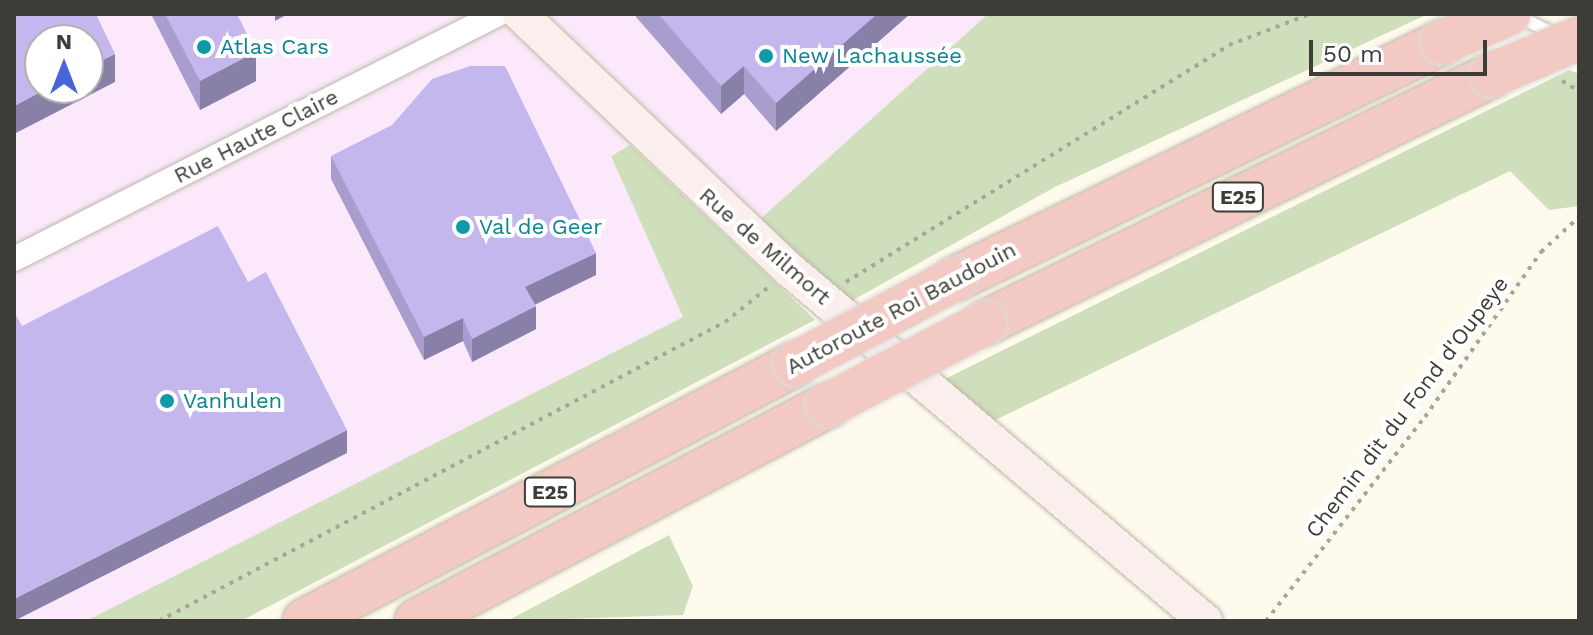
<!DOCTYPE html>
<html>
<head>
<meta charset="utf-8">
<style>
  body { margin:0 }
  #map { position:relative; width:1593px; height:635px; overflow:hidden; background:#fefaed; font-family:"Work Sans",sans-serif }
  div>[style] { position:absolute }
  .industrial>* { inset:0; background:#fbe9fb }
  .green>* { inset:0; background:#cfdfbc }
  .path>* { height:4px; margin-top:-2px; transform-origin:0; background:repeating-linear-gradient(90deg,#a8a59b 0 4px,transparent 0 10px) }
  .roads { filter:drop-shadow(0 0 2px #bdb8a8) drop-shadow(0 0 2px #bdb8a8) }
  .lane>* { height:12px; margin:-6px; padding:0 6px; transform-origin:6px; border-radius:6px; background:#fff }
  .street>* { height:24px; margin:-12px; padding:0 12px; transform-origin:12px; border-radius:12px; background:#fff }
  .secondary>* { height:34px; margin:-17px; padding:0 17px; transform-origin:17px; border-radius:17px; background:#fbefed }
  .highway>* { height:44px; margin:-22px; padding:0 22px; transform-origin:22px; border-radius:22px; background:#f2c9c3 }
  .bridges { filter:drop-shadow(0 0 2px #dcdcdb) drop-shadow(0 0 2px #dcdcdb) }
  .highway-bridge>* { height:44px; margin:-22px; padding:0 22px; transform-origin:22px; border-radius:22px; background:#f2c9c3 }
  .wall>* { inset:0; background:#a89dcd }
  .shaded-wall>* { inset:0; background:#8880a7 }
  .building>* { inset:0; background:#c3b7ee }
  .dots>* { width:22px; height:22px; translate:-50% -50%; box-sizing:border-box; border:4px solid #fff; border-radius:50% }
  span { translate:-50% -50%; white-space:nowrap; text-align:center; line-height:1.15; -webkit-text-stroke:8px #fff; paint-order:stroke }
  .shield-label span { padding:2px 6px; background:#fff; border:2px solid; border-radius:6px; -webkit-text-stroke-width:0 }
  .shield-label { font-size:20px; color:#3e3c36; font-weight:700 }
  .culture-label { font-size:22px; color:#0d838f }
  .left { translate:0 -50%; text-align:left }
  .street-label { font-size:22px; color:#3e3c36 }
  .frame { position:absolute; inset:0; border:16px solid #3e3c36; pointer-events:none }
  .north { position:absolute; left:24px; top:24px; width:80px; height:80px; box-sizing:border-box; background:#fff; border:2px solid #b2b1af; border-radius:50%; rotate:0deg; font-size:22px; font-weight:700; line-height:32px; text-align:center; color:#3e3c36 }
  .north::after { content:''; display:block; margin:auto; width:28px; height:36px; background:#4665d8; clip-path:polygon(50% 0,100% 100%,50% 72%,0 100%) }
  .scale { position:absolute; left:1309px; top:40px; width:178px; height:36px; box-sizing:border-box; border:4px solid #3e3c36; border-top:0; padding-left:10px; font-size:24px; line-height:28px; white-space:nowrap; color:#3e3c36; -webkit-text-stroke:6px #fff; paint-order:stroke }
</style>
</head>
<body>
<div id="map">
  <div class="industrial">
    <div style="clip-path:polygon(evenodd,14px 14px,988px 14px,758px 221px,649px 133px,611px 155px,683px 317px,86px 621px,14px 621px,14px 14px,40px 40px,88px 40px,88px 88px,40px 88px,40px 40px)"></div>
  </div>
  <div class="green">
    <div style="clip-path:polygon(988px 14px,1428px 14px,1055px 187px,846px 304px,758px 221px)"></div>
    <div style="clip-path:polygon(1569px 70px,1579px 74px,1579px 206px,1549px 210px,1510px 171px,991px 422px,945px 379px)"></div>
    <div style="clip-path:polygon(630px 145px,815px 320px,241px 621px,86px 621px,683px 317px,611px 156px)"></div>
    <div style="clip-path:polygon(669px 535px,693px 586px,683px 615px,507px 621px)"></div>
  </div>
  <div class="path">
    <div style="left:1562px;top:81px;width:20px;rotate:30deg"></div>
    <div style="left:846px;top:282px;width:450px;rotate:-31.7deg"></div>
    <div style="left:1229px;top:45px;width:87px;rotate:-20.9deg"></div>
    <div style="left:159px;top:621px;width:640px;rotate:-27.85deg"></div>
    <div style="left:725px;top:322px;width:58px;rotate:-38.7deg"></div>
    <div style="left:1266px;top:621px;width:259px;rotate:-52.1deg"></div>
    <div style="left:1425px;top:417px;width:202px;rotate:-54.9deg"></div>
    <div style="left:1541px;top:252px;width:52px;rotate:-42.6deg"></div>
  </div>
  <div class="roads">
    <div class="lane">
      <div style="left:1514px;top:14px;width:49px;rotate:26.6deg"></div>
    </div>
    <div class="street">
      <div style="left:14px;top:259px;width:542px;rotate:-26.85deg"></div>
    </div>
    <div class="secondary">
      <div style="left:520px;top:14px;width:372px;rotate:43.5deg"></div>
      <div style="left:790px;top:270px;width:544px;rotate:40.22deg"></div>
    </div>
    <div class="highway">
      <div style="left:955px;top:279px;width:543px;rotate:-25.9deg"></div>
      <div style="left:985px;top:323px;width:564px;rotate:-26.07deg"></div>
      <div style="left:305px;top:621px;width:553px;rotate:-27.68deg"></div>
      <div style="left:417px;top:621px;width:464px;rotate:-27.7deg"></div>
    </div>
  </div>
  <div class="bridges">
    <div class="highway-bridge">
      <div style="left:1443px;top:42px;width:71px;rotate:-23.3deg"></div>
      <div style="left:1492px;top:75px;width:95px;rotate:-23deg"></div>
      <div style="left:795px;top:364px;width:181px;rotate:-28deg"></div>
      <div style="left:828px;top:405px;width:177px;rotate:-27.6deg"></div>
    </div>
  </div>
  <div class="wall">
    <div style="clip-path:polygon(151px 14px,237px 14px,256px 81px,200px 110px)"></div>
    <div style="clip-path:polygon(636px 14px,910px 14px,776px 131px,744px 94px,721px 114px,636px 17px)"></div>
    <div style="clip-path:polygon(331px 156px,596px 275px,535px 305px,536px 329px,472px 362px,463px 341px,424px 360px,331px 179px)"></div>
  </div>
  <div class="shaded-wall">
    <div style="clip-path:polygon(275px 14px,288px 14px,275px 21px)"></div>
    <div style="clip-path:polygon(877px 14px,910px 14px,776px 131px,776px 103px)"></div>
    <div style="clip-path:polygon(256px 52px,256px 81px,200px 110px,200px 81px)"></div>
    <div style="clip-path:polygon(115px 54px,115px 82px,14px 134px,14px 106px,48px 88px,88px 88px,88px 67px)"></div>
    <div style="clip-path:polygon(744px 66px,744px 94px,721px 114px,721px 86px)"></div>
    <div style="clip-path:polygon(596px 253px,596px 275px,525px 309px,525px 287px)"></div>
    <div style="clip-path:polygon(536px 306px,536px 329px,472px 362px,472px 339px)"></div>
    <div style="clip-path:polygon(463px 318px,463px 341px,424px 360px,424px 337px)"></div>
    <div style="clip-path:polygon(347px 430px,347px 453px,14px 621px,14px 599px)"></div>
  </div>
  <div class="building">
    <div style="clip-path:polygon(14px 14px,96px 14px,115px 54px,88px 67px,88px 40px,40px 40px,40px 88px,48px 88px,14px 106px)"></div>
    <div style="clip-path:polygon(165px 14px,237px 14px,256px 52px,200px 81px)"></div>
    <div style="clip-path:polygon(658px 14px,877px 14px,776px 103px,744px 66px,721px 86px)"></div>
    <div style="clip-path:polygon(470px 66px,505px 66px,596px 253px,525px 287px,536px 306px,472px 339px,463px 318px,424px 337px,331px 156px,392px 125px,432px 79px)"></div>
    <div style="clip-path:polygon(218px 226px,248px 282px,266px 272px,347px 430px,14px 599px,14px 312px,22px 326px)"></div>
  </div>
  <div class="dots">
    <div style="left:204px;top:47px;background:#0f9aa8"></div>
    <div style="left:766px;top:56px;background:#0f9aa8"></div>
    <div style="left:463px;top:227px;background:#0f9aa8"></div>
    <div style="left:167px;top:401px;background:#0f9aa8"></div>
  </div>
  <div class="shield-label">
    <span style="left:1238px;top:197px">E25</span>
    <span style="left:550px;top:492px">E25</span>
  </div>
  <div class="culture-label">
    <span class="left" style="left:220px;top:47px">Atlas Cars</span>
    <span class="left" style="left:782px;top:56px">New Lachaussée</span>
    <span class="left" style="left:479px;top:227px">Val de Geer</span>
    <span class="left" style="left:183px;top:401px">Vanhulen</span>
  </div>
  <div class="street-label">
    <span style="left:256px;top:136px;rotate:-27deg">Rue Haute Claire</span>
    <span style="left:765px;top:246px;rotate:41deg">Rue de Milmort</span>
    <span style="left:901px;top:308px;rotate:-28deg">Autoroute Roi Baudouin</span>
    <span style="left:1407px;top:407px;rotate:-53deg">Chemin dit du Fond d'Oupeye</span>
  </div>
  <div class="frame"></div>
  <div class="north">N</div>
  <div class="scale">50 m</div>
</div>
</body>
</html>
